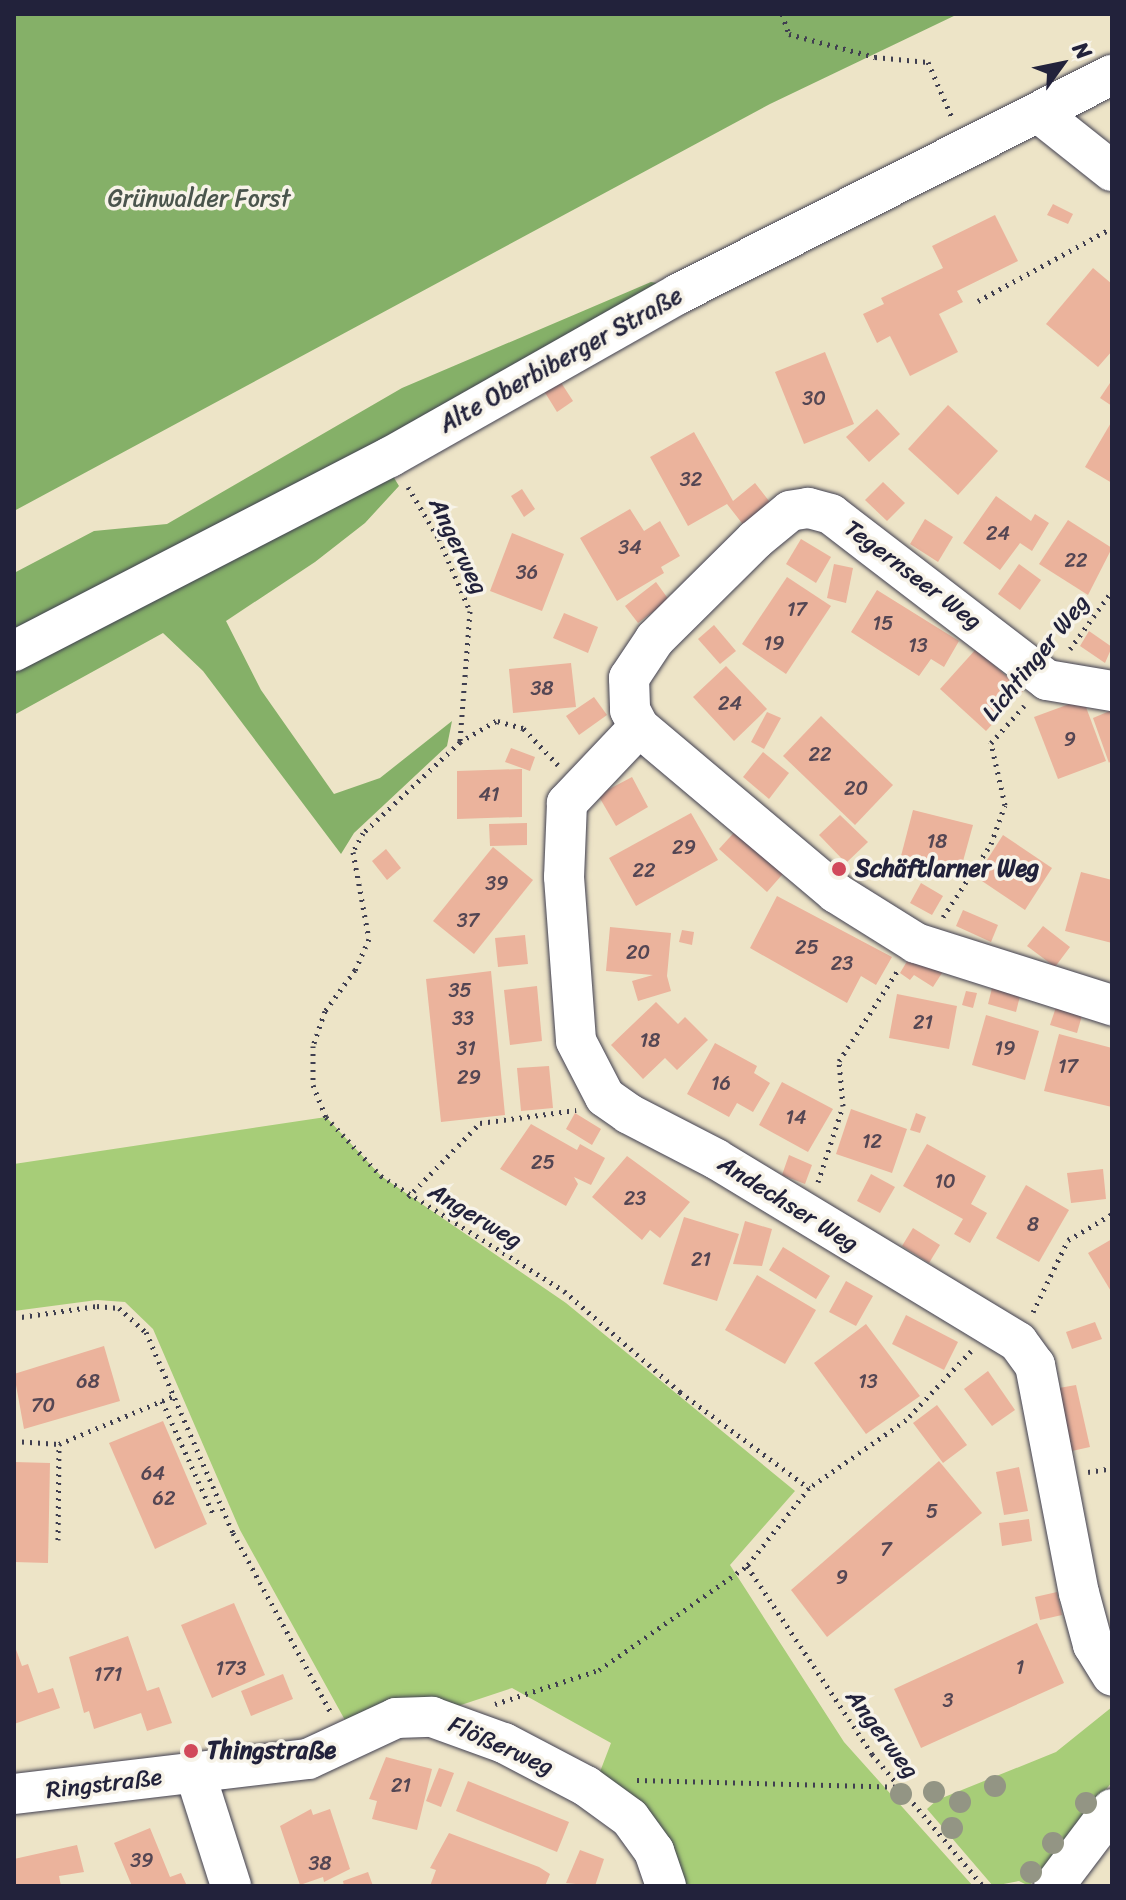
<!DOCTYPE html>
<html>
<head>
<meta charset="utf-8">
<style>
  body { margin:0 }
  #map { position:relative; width:1126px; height:1900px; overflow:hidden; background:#ede4c7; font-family:Sriracha,sans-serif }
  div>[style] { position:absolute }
  .green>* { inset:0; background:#a7cd78 }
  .forest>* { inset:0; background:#85b068 }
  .building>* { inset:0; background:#ebb39c }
  .path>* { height:5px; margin-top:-2.5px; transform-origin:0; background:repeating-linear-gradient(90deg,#403f50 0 2px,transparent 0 8px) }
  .roads { filter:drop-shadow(0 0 2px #403f50) drop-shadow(0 0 2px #403f50) }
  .minor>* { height:40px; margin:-20px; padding:0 20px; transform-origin:20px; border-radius:20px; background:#fff }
  .trees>* { width:22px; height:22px; margin:-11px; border-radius:50%; background:#939584 }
  .dots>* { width:22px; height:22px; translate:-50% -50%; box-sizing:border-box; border:4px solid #f7f3e8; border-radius:50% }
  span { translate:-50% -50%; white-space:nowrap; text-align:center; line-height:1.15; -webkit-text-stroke:7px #f7f3e8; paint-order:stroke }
  .number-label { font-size:20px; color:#544653 }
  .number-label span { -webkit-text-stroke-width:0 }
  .park-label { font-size:24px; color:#4a554d }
  .street-label { font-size:24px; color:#22223b }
  .poi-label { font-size:24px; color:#22223b; font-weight:700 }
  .left { translate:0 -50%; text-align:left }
  .frame { position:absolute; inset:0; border:16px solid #22223b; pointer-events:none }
  .north { position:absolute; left:1022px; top:24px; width:80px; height:80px; -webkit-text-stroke:6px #f7f3e8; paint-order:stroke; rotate:57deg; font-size:22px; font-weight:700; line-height:32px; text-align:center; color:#22223b }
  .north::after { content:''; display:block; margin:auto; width:28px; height:36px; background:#22223b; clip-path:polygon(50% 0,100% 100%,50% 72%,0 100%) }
</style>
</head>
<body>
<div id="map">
  <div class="green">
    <div style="clip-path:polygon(326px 1117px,381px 1176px,566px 1303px,795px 1491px,730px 1565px,844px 1742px,973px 1886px,681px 1886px,598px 1777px,611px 1743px,512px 1688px,455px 1707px,346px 1722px,240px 1530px,153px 1329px,125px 1302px,97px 1300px,14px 1311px,14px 1164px)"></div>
    <div style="clip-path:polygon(1112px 1707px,1112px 1782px,1029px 1886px,1019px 1881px,993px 1886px,927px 1809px,937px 1800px,1056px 1752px)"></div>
  </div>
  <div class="forest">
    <div style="clip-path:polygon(14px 14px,958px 14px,770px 104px,14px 511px)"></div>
    <div style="clip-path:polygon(651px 282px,673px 286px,376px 448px,399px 486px,365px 523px,315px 562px,226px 621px,261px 690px,334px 794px,380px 778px,452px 721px,447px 746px,354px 833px,341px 854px,203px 671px,163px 633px,14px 715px,14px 573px,94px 531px,167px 524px,402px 388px)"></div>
  </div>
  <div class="building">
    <div style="clip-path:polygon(1053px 204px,1073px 214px,1068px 224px,1047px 215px)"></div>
    <div style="clip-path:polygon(995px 215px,1018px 261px,957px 291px,963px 302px,939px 314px,958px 352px,910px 376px,890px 336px,877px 343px,863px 314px,884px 304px,881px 298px,943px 268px,932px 246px)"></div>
    <div style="clip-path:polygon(1093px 268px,1112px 284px,1112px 351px,1098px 367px,1046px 324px)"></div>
    <div style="clip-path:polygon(825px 352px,854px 424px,804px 444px,775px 372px)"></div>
    <div style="clip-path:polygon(1112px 380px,1112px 406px,1100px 398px)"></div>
    <div style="clip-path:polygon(560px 381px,573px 401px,557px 412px,544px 391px)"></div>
    <div style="clip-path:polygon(948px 405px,998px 451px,958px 495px,908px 449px)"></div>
    <div style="clip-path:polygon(877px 409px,900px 434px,869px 462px,846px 437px)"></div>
    <div style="clip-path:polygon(1112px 421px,1112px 483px,1085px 467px)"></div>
    <div style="clip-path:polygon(694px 432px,733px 501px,755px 483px,773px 506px,745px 527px,727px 504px,688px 526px,650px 457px)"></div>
    <div style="clip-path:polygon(883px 482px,905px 503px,887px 521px,865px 500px)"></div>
    <div style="clip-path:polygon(522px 489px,535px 509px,524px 517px,511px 496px)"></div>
    <div style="clip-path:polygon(996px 496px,1031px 521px,1035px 514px,1049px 523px,1032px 551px,1020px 543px,1000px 570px,963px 543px)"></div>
    <div style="clip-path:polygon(630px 509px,644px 531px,660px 521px,680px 556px,661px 567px,664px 573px,617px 601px,580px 538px)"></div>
    <div style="clip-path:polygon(925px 519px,953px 537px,938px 562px,910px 544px)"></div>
    <div style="clip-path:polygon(1068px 520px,1112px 548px,1088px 595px,1039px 564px)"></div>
    <div style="clip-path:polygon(512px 533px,564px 554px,542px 611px,490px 591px)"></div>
    <div style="clip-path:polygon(801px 539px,831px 557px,816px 583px,786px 564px)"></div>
    <div style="clip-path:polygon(834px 564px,853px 568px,846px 603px,827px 598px)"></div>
    <div style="clip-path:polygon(1019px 564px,1041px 580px,1020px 610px,998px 594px)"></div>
    <div style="clip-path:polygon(787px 577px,831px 606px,786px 674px,742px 644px)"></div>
    <div style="clip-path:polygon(656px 582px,669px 600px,638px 623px,625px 606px)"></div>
    <div style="clip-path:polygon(877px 590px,959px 641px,944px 667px,931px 659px,919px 676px,851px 632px)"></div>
    <div style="clip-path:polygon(564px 613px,598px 627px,588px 653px,553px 638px)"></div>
    <div style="clip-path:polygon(714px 625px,736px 651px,720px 664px,698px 639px)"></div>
    <div style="clip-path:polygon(1089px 631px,1112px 647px,1105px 663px,1080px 646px)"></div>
    <div style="clip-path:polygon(976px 649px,1023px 691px,986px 731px,940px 689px)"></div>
    <div style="clip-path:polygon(571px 663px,576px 707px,513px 713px,509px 669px)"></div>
    <div style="clip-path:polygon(726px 666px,767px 709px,734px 741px,693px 697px)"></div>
    <div style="clip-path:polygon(594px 697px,607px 715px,579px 735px,566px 716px)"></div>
    <div style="clip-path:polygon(1083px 699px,1106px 761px,1058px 779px,1034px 717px)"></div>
    <div style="clip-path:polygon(1112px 710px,1112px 759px,1109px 763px,1093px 718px)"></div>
    <div style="clip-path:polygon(767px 712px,781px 718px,764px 749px,751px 742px)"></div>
    <div style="clip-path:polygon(821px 716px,893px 785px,855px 825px,783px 756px)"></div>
    <div style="clip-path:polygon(511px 748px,535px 757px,530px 771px,505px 762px)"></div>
    <div style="clip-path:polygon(763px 752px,789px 773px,769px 799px,743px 777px)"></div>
    <div style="clip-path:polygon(522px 769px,522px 817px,457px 819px,457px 771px)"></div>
    <div style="clip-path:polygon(632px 777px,648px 807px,616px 826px,598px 795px)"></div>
    <div style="clip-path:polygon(913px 810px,973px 825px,960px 872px,901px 856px)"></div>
    <div style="clip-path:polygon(691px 813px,718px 860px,636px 906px,609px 858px)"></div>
    <div style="clip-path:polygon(840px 815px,868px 842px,846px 863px,819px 835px)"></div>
    <div style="clip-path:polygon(527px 823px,527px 845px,490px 846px,489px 824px)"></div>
    <div style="clip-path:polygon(740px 826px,788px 868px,767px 892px,719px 849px)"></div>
    <div style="clip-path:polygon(1003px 835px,1052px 868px,1025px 910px,976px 877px)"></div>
    <div style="clip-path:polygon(493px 847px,533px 880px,474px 954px,433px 921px)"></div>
    <div style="clip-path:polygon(386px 849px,401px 868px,387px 880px,372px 861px)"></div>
    <div style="clip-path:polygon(1081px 872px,1112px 880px,1112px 943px,1065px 931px)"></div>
    <div style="clip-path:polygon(921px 883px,943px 896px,932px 915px,910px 903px)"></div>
    <div style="clip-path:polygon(777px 896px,892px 957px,876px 985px,861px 976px,847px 1003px,750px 948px)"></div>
    <div style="clip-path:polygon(963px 910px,998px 925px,991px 942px,956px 926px)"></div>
    <div style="clip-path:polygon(1043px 926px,1070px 947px,1055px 967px,1027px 946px)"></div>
    <div style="clip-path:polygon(610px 927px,671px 933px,667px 976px,671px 991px,638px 1001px,632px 981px,653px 975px,606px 971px)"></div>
    <div style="clip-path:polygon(682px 930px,694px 932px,692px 945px,679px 942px)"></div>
    <div style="clip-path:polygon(525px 935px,528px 964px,498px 967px,495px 938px)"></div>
    <div style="clip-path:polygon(912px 953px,942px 973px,933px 987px,914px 975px,910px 980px,900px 973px)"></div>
    <div style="clip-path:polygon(491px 971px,505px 1115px,441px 1122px,426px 979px)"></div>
    <div style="clip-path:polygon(537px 986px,542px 1041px,510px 1045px,504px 990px)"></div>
    <div style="clip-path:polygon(992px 988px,1020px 996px,1016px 1012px,988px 1004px)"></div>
    <div style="clip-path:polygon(966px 991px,977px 993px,973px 1008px,962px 1005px)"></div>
    <div style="clip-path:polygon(897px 994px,957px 1006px,949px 1049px,889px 1038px)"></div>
    <div style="clip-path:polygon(656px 1002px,678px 1024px,685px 1017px,708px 1040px,677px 1070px,665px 1058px,643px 1079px,611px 1045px)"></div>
    <div style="clip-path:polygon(1057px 1004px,1083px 1012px,1077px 1033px,1050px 1025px)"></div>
    <div style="clip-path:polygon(986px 1015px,1039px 1031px,1025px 1080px,972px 1065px)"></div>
    <div style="clip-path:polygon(1059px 1034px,1112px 1048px,1112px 1107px,1044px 1091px)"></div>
    <div style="clip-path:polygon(715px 1043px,757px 1066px,754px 1073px,770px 1083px,753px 1112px,737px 1103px,729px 1117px,687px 1094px)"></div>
    <div style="clip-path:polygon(549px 1066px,553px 1108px,521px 1111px,517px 1068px)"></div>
    <div style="clip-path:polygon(782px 1082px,833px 1109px,808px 1152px,759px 1125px)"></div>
    <div style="clip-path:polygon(851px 1109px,907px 1129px,892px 1173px,836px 1154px)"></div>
    <div style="clip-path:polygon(575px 1113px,601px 1129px,592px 1145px,566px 1129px)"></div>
    <div style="clip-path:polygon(916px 1113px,926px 1117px,920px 1133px,910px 1130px)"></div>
    <div style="clip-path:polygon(531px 1124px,577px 1150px,580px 1144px,605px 1158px,591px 1185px,574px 1177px,578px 1184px,566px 1206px,500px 1169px)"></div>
    <div style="clip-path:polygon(927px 1144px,986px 1176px,971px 1204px,987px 1213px,970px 1243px,954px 1234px,963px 1219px,903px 1186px)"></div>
    <div style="clip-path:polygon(789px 1155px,812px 1165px,805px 1184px,782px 1175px)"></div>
    <div style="clip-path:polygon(627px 1156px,690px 1202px,660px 1238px,650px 1230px,642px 1240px,592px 1197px)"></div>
    <div style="clip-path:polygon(1103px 1169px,1106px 1199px,1071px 1203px,1067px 1173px)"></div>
    <div style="clip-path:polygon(871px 1174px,895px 1187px,880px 1213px,857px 1201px)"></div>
    <div style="clip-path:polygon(1026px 1185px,1069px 1210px,1039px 1262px,996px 1238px)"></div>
    <div style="clip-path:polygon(684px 1217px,739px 1234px,717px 1301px,663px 1284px)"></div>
    <div style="clip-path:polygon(745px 1221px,772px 1229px,762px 1266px,733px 1264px)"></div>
    <div style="clip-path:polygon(913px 1228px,940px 1245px,929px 1263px,902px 1246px)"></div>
    <div style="clip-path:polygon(1112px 1239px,1112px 1293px,1088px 1253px)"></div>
    <div style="clip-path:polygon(783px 1247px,830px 1276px,816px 1299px,769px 1270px)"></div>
    <div style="clip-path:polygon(757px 1275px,816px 1310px,785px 1364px,725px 1330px)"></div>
    <div style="clip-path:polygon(846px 1281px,873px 1296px,856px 1326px,829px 1312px)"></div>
    <div style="clip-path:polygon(906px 1315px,958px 1342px,944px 1370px,892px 1344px)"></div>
    <div style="clip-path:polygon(1095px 1322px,1102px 1339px,1072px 1349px,1066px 1332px)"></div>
    <div style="clip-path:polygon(866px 1324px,920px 1396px,866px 1434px,814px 1363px)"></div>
    <div style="clip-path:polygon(104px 1346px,120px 1401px,24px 1429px,14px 1374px)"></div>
    <div style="clip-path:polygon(988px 1371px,1015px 1410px,992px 1426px,964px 1389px)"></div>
    <div style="clip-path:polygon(1076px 1385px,1090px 1447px,1072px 1451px,1059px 1388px)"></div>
    <div style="clip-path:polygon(937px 1405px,967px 1445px,943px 1463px,913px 1423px)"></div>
    <div style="clip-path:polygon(163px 1421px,207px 1524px,155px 1549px,109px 1443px)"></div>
    <div style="clip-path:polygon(939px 1461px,982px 1513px,827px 1637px,791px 1590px)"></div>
    <div style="clip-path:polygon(14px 1462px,50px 1463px,48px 1563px,14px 1562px)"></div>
    <div style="clip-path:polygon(1019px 1467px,1028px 1511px,1004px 1515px,996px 1472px)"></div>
    <div style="clip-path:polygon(1029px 1519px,1032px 1541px,1002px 1546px,999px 1523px)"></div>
    <div style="clip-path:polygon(1057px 1592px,1062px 1615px,1040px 1620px,1035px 1597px)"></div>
    <div style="clip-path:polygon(234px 1603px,265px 1675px,212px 1698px,181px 1625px)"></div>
    <div style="clip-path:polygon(1037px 1623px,1064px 1683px,921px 1748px,894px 1689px)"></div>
    <div style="clip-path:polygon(128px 1636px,147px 1691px,159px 1687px,172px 1723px,147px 1731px,141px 1713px,94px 1729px,89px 1711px,84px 1713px,69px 1657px)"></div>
    <div style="clip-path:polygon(14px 1644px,22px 1666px,28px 1664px,38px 1693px,53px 1688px,60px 1708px,14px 1724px)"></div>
    <div style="clip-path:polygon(283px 1674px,293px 1699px,251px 1716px,241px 1691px)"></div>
    <div style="clip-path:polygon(386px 1757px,432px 1769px,417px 1830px,372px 1819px,377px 1801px,369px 1799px)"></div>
    <div style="clip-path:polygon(439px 1768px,454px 1773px,441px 1807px,426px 1801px)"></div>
    <div style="clip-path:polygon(468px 1781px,569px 1822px,557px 1852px,456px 1811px)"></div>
    <div style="clip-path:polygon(311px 1809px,313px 1815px,330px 1809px,350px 1869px,324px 1882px,323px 1877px,300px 1885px,280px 1826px)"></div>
    <div style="clip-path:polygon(150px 1828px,170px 1877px,181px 1873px,187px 1886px,132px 1886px,114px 1843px)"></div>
    <div style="clip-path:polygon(449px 1833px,539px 1867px,550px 1874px,545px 1886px,430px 1886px,436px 1870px,430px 1868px)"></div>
    <div style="clip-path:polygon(77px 1845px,84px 1872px,59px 1876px,61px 1886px,14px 1886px,14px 1859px)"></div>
    <div style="clip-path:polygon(580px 1850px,604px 1859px,595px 1886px,566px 1883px)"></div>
    <div style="clip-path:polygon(368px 1872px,373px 1886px,344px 1886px,343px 1881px)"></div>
  </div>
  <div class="path">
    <div style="left:782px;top:14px;width:21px;rotate:71deg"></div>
    <div style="left:789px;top:34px;width:89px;rotate:15deg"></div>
    <div style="left:875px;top:57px;width:53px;rotate:5.4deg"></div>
    <div style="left:928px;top:62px;width:63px;rotate:66.7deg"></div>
    <div style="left:978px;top:301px;width:153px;rotate:-28.6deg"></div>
    <div style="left:408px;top:487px;width:61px;rotate:59.2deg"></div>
    <div style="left:439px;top:539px;width:78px;rotate:66.7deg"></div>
    <div style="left:470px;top:611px;width:130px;rotate:94.4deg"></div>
    <div style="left:1070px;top:649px;width:72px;rotate:-54.1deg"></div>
    <div style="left:558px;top:765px;width:51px;rotate:-133.4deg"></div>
    <div style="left:523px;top:728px;width:28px;rotate:-165deg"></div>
    <div style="left:496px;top:721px;width:42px;rotate:149.7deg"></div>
    <div style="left:460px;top:742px;width:133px;rotate:136.8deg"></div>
    <div style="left:363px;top:833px;width:21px;rotate:118deg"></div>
    <div style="left:353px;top:852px;width:88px;rotate:79.6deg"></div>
    <div style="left:369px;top:939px;width:34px;rotate:114deg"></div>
    <div style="left:355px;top:970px;width:51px;rotate:126.2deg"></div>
    <div style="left:325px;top:1011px;width:37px;rotate:109deg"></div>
    <div style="left:313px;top:1046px;width:39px;rotate:90deg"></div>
    <div style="left:313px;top:1085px;width:35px;rotate:68deg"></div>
    <div style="left:326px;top:1117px;width:81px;rotate:47deg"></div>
    <div style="left:381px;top:1176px;width:216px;rotate:32.1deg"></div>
    <div style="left:564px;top:1291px;width:154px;rotate:41deg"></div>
    <div style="left:680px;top:1392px;width:161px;rotate:36.7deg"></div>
    <div style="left:943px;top:917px;width:87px;rotate:-56.7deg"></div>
    <div style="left:991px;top:844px;width:41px;rotate:-70.3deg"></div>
    <div style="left:1005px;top:805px;width:64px;rotate:-102.7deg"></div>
    <div style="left:991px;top:743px;width:50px;rotate:-48.3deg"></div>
    <div style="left:818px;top:1182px;width:80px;rotate:-71.8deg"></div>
    <div style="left:843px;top:1106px;width:45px;rotate:-95.1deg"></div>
    <div style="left:839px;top:1061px;width:108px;rotate:-57deg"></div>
    <div style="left:408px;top:1197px;width:103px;rotate:-45.8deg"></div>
    <div style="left:480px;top:1123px;width:97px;rotate:-7.7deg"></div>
    <div style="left:1033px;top:1312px;width:80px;rotate:-64.1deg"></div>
    <div style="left:1068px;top:1240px;width:51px;rotate:-30.6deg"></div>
    <div style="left:14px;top:1318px;width:84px;rotate:-8.2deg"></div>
    <div style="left:97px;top:1306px;width:22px;rotate:5deg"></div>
    <div style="left:119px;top:1308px;width:36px;rotate:42deg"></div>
    <div style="left:146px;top:1332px;width:219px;rotate:66.6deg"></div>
    <div style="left:233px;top:1533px;width:203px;rotate:61.4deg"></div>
    <div style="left:971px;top:1351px;width:95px;rotate:133.3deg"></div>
    <div style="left:906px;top:1420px;width:118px;rotate:145deg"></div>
    <div style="left:809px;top:1488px;width:100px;rotate:128.5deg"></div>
    <div style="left:747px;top:1566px;width:226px;rotate:56.4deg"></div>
    <div style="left:872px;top:1754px;width:172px;rotate:49.9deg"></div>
    <div style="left:162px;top:1401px;width:126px;rotate:65.7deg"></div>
    <div style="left:14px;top:1441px;width:45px;rotate:3.8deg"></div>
    <div style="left:59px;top:1444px;width:125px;rotate:-22.7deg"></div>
    <div style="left:1088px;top:1472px;width:24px;rotate:-9deg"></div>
    <div style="left:58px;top:1540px;width:96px;rotate:-89.4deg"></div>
    <div style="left:495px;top:1704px;width:109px;rotate:-18.1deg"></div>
    <div style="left:599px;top:1670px;width:181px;rotate:-35.1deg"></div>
    <div style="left:637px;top:1780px;width:261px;rotate:1.5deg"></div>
  </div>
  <div class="roads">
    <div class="minor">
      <div style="left:1039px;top:113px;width:93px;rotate:38.5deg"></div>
      <div style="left:14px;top:651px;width:423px;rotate:-27.3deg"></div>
      <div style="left:390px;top:457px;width:331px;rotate:-29.5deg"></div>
      <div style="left:678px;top:294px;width:486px;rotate:-26.8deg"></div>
      <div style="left:1112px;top:691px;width:66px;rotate:-170.4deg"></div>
      <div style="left:1047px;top:680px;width:272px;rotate:-142.5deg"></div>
      <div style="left:831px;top:514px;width:24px;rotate:-165deg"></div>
      <div style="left:808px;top:508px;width:18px;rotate:171deg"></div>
      <div style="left:790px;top:511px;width:45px;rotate:140.4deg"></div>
      <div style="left:755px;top:540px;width:141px;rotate:135.3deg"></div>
      <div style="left:655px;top:639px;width:47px;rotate:123.7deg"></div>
      <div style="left:629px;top:678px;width:32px;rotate:88deg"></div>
      <div style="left:630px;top:710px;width:19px;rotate:62deg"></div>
      <div style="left:639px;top:727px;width:258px;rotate:40.1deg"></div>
      <div style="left:836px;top:893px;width:94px;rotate:32deg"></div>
      <div style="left:916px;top:943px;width:206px;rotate:17.6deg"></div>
      <div style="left:639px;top:727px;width:105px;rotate:133.5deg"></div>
      <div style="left:567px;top:803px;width:74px;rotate:92.3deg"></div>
      <div style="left:564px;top:877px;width:164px;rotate:85.8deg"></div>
      <div style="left:576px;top:1041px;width:63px;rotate:62.6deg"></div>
      <div style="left:605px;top:1097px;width:29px;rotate:35deg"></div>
      <div style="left:629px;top:1114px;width:98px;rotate:27.3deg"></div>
      <div style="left:716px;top:1159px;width:353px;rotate:31.2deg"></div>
      <div style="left:1018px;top:1342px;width:29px;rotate:54deg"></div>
      <div style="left:1035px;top:1365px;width:232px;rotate:79.1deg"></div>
      <div style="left:1079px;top:1593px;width:54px;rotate:74.9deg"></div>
      <div style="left:1093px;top:1645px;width:36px;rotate:58deg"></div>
      <div style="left:195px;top:1773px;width:119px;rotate:72.3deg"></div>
      <div style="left:14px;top:1794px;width:296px;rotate:-6.8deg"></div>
      <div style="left:308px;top:1759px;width:97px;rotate:-25deg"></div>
      <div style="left:396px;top:1718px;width:36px;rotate:-2deg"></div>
      <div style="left:432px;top:1717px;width:77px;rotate:19.9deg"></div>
      <div style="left:504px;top:1743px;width:93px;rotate:27.7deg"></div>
      <div style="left:586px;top:1786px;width:54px;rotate:36deg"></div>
      <div style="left:630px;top:1818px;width:41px;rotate:54deg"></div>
      <div style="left:654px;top:1851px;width:37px;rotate:71deg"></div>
      <div style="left:1054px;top:1886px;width:96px;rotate:-53deg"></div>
    </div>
  </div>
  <div class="trees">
    <div style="left:995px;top:1786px"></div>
    <div style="left:934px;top:1792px"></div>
    <div style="left:901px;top:1794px"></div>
    <div style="left:960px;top:1802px"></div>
    <div style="left:1086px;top:1803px"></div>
    <div style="left:952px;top:1828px"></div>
    <div style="left:1053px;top:1843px"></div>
    <div style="left:1031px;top:1872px"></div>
  </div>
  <div class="dots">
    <div style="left:839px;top:869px;background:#d1495b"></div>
    <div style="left:191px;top:1751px;background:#d1495b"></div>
  </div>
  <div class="number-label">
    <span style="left:814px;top:398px">30</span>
    <span style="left:691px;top:479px">32</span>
    <span style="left:998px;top:533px">24</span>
    <span style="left:630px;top:547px">34</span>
    <span style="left:1076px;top:560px">22</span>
    <span style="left:527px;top:572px">36</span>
    <span style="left:797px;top:609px">17</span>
    <span style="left:883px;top:623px">15</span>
    <span style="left:774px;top:643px">19</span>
    <span style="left:918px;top:645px">13</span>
    <span style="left:542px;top:688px">38</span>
    <span style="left:730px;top:703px">24</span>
    <span style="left:1070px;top:739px">9</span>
    <span style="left:820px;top:754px">22</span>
    <span style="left:856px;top:788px">20</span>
    <span style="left:489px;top:794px">41</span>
    <span style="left:937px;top:841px">18</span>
    <span style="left:684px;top:847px">29</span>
    <span style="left:644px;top:870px">22</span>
    <span style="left:497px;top:883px">39</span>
    <span style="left:468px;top:920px">37</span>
    <span style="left:807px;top:947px">25</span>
    <span style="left:638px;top:952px">20</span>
    <span style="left:842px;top:963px">23</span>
    <span style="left:460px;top:990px">35</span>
    <span style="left:463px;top:1018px">33</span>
    <span style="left:923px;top:1022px">21</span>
    <span style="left:650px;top:1040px">18</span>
    <span style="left:466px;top:1048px">31</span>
    <span style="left:1005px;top:1048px">19</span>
    <span style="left:1068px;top:1066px">17</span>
    <span style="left:469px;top:1077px">29</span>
    <span style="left:721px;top:1083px">16</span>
    <span style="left:796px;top:1117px">14</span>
    <span style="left:872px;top:1141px">12</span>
    <span style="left:543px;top:1162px">25</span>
    <span style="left:945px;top:1181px">10</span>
    <span style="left:635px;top:1198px">23</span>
    <span style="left:1033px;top:1224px">8</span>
    <span style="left:701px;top:1259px">21</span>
    <span style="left:88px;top:1381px">68</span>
    <span style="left:868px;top:1381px">13</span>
    <span style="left:43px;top:1405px">70</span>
    <span style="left:153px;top:1473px">64</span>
    <span style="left:164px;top:1498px">62</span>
    <span style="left:932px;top:1511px">5</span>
    <span style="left:886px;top:1549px">7</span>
    <span style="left:842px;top:1577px">9</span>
    <span style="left:1020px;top:1667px">1</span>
    <span style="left:231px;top:1668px">173</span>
    <span style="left:108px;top:1674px">171</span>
    <span style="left:948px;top:1700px">3</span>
    <span style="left:401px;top:1785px">21</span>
    <span style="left:142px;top:1860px">39</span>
    <span style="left:320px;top:1863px">38</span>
  </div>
  <div class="park-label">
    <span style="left:199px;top:199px">Grünwalder Forst</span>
  </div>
  <div class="street-label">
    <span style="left:561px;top:360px;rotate:-29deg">Alte Oberbiberger Straße</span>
    <span style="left:458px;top:546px;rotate:64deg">Angerweg</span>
    <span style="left:913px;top:575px;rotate:37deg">Tegernseer Weg</span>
    <span style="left:1036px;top:658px;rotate:-51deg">Lichtinger Weg</span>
    <span style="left:788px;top:1204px;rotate:32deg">Andechser Weg</span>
    <span style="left:475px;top:1216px;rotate:31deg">Angerweg</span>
    <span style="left:882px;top:1734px;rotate:53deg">Angerweg</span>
    <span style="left:501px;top:1746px;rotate:24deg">Flößerweg</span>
    <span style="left:104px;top:1784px;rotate:-7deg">Ringstraße</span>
  </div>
  <div class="poi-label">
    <span class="left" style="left:855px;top:869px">Schäftlarner Weg</span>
    <span class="left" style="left:207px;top:1751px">Thingstraße</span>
  </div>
  <div class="frame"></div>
  <div class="north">N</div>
</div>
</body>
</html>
